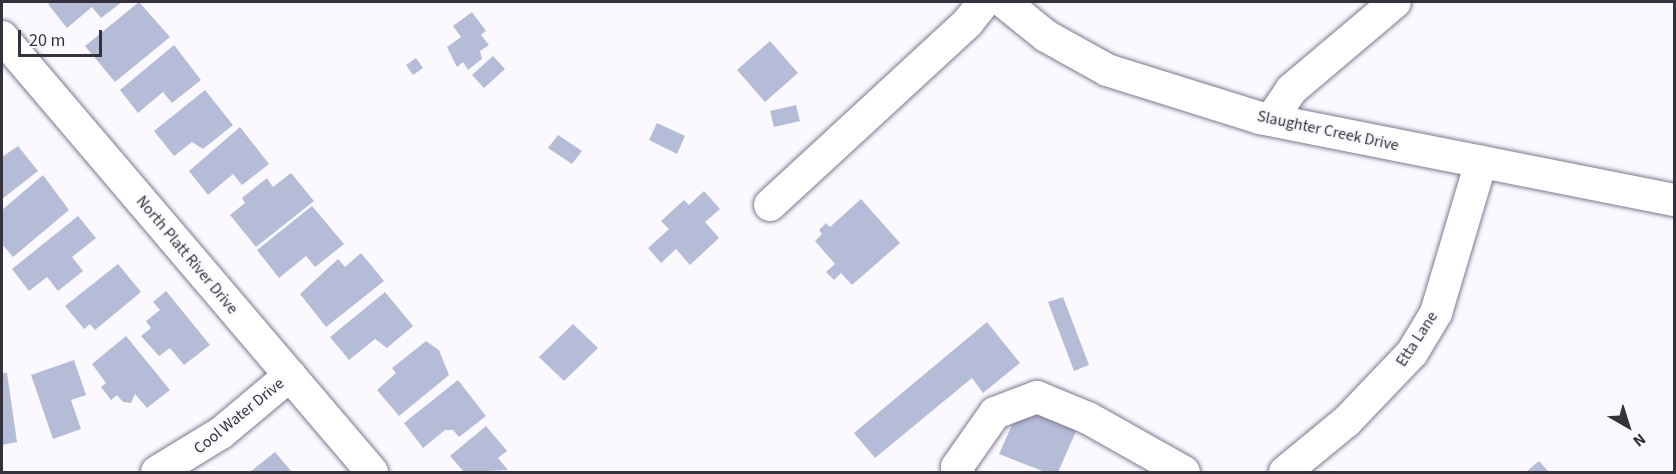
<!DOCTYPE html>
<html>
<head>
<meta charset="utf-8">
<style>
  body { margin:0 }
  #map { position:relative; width:1676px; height:474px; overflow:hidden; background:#fbf9ff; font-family:"Source Sans 3",sans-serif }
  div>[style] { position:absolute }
  .building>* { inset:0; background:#b4bcd7 }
  .roads { filter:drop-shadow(0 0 2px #817790) drop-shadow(0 0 2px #817790) }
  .minor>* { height:32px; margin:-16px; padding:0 16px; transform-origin:16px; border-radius:16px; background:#fff }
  span { translate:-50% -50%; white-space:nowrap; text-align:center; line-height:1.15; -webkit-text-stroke:4.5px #fbf9ff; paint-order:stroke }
  .street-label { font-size:16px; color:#35313c }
  .frame { position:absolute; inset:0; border:3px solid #35313c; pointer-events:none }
  .north { position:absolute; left:1598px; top:396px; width:60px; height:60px; -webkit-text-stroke:4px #fbf9ff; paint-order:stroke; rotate:141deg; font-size:16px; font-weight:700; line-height:24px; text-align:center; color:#35313c }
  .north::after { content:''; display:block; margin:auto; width:21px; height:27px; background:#35313c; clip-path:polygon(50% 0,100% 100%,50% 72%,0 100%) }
  .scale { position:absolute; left:18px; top:30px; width:84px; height:27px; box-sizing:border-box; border:3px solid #35313c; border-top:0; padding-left:8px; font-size:18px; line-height:21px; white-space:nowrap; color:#35313c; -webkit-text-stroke:4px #fbf9ff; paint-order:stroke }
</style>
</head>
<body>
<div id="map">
  <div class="building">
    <div style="clip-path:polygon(51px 2px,122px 2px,101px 18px,92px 7px,67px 28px,48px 4px)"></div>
    <div style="clip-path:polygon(139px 2px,170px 37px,115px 82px,85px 46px)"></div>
    <div style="clip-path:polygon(472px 12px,486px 31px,481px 35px,489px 45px,480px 51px,482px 59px,468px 70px,463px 62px,457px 67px,447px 47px,461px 37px,453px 26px)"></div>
    <div style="clip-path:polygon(770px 41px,798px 73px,765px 102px,737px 70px)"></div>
    <div style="clip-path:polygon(174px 45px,201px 80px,172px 103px,163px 92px,138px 113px,120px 90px)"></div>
    <div style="clip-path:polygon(493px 56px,505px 69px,484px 88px,472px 75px)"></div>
    <div style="clip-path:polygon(416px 58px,423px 68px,413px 75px,406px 65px)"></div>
    <div style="clip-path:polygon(205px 90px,233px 125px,203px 149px,192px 142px,174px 156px,154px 131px)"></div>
    <div style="clip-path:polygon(796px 105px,800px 121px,774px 127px,770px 111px)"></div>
    <div style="clip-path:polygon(657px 123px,685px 136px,677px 154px,649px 140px)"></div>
    <div style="clip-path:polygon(240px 127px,269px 164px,242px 185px,233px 174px,208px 195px,189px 171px)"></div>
    <div style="clip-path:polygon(558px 135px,582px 151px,572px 164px,548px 148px)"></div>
    <div style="clip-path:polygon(18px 146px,38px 171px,2px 199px,2px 157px)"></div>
    <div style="clip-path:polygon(291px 173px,314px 201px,256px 247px,230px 215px,245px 203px,242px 198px,267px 178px,273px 187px)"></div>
    <div style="clip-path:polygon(43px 175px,69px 210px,13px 257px,2px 244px,2px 210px)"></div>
    <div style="clip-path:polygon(704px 191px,720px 209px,705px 222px,719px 238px,690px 265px,676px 249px,661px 263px,648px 248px,669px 229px,661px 221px,684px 200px,689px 205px)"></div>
    <div style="clip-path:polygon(861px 199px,900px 243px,852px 285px,841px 273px,834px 280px,826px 272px,835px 264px,815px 241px,822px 234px,819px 230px,826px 223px,830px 227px)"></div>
    <div style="clip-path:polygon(312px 206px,344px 244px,315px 267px,306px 256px,279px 278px,257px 250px)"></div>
    <div style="clip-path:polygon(78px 216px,96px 238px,72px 257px,83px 271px,58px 291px,47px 277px,29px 291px,12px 269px)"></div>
    <div style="clip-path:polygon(361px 253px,384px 281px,326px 327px,300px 294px,338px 259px,345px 267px)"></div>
    <div style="clip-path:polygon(118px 264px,141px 292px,95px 330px,90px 324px,84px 329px,65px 306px)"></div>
    <div style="clip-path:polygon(166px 291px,210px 345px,184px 365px,170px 348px,159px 356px,141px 336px,151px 328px,146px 321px,160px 310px,153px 302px)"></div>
    <div style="clip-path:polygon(385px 292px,413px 326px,387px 348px,375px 339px,349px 360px,330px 337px)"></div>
    <div style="clip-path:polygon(1063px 297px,1089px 365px,1074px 371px,1048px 302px)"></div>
    <div style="clip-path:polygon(987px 322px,1020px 363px,983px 393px,972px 378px,875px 458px,854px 433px)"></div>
    <div style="clip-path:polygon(573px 324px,598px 348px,564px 381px,539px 357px)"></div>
    <div style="clip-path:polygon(126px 336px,170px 390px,147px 408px,135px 394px,131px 403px,123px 402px,117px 395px,111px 400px,101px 387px,106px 383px,92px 364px)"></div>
    <div style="clip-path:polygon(426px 341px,439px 350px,449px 375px,399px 416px,377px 390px,396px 373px,392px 368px)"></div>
    <div style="clip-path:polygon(74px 360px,86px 395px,71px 400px,81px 429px,53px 439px,31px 375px)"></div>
    <div style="clip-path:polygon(2px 373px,7px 373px,17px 442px,2px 445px)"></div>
    <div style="clip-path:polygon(458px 380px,486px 416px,459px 437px,453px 430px,445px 430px,423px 448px,404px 423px)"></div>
    <div style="clip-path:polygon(1020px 407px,1078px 427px,1058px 472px,1045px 472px,999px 454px)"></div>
    <div style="clip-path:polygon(486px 426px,507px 451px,498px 458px,508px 470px,464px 472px,450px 456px)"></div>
    <div style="clip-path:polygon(275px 452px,292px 472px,250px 472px)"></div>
    <div style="clip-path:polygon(1539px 461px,1549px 472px,1526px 472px)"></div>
  </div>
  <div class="roads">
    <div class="minor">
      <div style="left:1004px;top:2px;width:54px;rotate:39deg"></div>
      <div style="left:1046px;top:36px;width:70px;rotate:29.1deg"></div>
      <div style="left:1107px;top:70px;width:160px;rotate:17.4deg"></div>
      <div style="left:1260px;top:118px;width:422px;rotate:11.2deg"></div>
      <div style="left:2px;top:37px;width:571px;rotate:49.62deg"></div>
      <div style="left:1271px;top:120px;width:36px;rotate:-56deg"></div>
      <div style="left:1291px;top:90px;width:136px;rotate:-40.2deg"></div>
      <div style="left:770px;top:205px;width:270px;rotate:-42.7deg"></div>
      <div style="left:968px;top:22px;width:26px;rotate:-51deg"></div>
      <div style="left:157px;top:472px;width:75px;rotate:-31.4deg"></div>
      <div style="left:221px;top:433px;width:90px;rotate:-40deg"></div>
      <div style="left:959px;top:472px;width:5px;rotate:-112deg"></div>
      <div style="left:957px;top:467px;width:66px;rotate:-54.9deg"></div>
      <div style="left:995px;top:413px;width:45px;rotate:-20.9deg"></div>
      <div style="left:1037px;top:397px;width:55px;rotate:22.4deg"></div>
      <div style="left:1088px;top:418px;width:110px;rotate:29.4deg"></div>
      <div style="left:1285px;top:472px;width:80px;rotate:-39.4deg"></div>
      <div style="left:1347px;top:421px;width:94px;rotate:-46.3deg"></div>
      <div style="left:1412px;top:353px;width:47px;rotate:-59deg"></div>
      <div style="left:1436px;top:313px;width:158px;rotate:-73.4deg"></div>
    </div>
  </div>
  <div class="street-label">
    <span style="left:1328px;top:131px;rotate:12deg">Slaughter Creek Drive</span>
    <span style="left:187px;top:255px;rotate:50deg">North Platt River Drive</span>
    <span style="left:1417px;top:339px;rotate:-57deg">Etta Lane</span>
    <span style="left:239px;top:416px;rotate:-39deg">Cool Water Drive</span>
  </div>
  <div class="frame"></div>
  <div class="north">N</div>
  <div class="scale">20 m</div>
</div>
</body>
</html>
